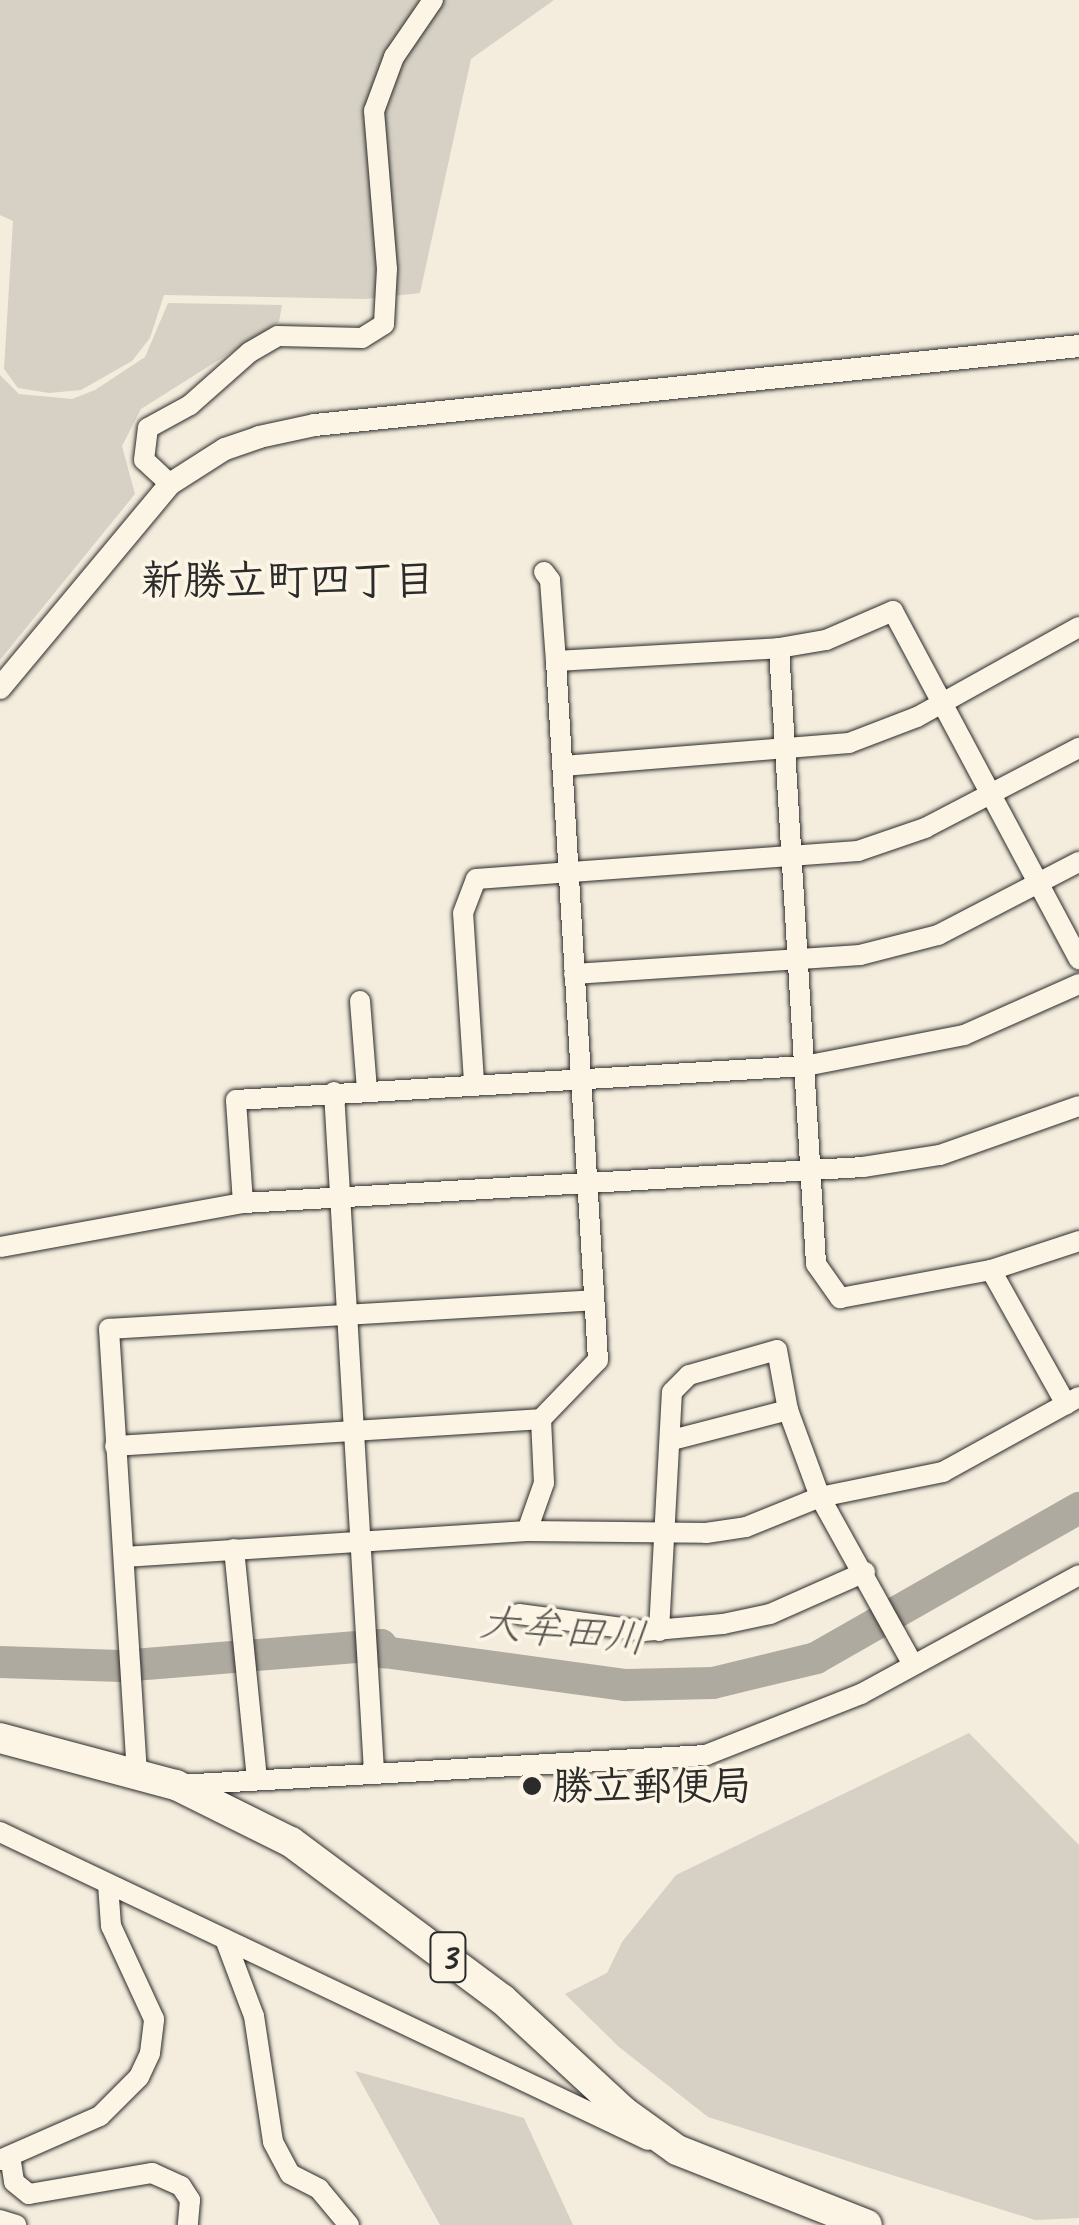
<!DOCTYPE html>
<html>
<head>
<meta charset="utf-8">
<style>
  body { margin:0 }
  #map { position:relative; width:1079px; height:2225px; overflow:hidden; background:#f4edde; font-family:Caveat,"Klee One",sans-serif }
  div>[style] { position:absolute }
  .green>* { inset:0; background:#d6d1c4 }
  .river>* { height:32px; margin:-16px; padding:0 16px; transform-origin:16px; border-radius:16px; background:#afaaa0 }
  .roads { filter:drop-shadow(0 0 2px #2b2b2b) drop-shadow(0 0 2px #2b2b2b) }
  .minor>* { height:20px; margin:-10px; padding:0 10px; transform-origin:10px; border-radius:10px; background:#fcf5e5 }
  .tertiary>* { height:22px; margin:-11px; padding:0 11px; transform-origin:11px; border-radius:11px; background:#fcf5e5 }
  .primary>* { height:30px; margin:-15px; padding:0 15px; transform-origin:15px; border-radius:15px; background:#fcf5e5 }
  .dots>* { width:28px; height:28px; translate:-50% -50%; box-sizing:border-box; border:5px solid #fcf5e5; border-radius:50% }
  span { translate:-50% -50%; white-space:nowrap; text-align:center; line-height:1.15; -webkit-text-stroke:8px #fcf5e5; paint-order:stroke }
  .shield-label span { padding:2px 8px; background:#fcf5e5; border:2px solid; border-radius:8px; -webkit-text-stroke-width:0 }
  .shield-label { font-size:38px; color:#2b2b2b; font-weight:700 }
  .poi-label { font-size:40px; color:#2b2b2b; font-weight:700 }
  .left { translate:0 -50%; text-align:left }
  .neighbourhood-label { font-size:42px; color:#2b2b2b; font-weight:700 }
  .water-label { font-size:42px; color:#595754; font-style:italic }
</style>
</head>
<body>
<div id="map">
  <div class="green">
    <div style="clip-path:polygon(0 0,554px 0,471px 59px,420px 293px,365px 299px,164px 295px,150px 338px,132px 361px,81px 390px,49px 393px,18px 388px,4px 369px,13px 221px,0 215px)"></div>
    <div style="clip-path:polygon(168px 303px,282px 305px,279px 322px,141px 409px,122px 446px,135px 494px,0 660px,0 375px,19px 394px,72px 399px,95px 390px,145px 357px)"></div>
    <div style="clip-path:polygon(969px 1733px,1079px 1845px,1079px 2218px,1035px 2220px,708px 2117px,619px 2047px,565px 1994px,607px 1973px,622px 1942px,676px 1875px)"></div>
    <div style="clip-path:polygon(355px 2071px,524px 2118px,573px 2225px,440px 2225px)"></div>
  </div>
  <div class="river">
    <div style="left:0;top:1662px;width:121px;rotate:1.9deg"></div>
    <div style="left:121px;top:1666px;width:261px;rotate:-4.6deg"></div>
    <div style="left:381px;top:1645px;width:8px;rotate:67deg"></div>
    <div style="left:384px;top:1652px;width:244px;rotate:7.8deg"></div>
    <div style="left:626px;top:1685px;width:87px;rotate:-1.3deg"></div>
    <div style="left:713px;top:1683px;width:106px;rotate:-13.6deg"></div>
    <div style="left:816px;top:1658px;width:303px;rotate:-29.7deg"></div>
  </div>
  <div class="roads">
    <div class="minor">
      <div style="left:170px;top:484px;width:35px;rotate:-137deg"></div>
      <div style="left:144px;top:460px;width:32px;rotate:-83deg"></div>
      <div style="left:148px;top:428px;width:48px;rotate:-28.7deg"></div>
      <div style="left:190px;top:405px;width:80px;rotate:-41.5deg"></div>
      <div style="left:250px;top:352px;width:32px;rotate:-30deg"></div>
      <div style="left:278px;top:336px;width:84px;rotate:1.4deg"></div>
      <div style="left:362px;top:338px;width:26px;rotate:-32deg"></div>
      <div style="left:384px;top:324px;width:55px;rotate:-86.9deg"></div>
      <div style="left:387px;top:269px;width:159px;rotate:-94.7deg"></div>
      <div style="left:374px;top:111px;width:58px;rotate:-69.7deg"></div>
      <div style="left:394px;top:57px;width:69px;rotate:-55.6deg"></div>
      <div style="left:544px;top:572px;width:10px;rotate:53deg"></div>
      <div style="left:550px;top:580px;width:81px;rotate:85.8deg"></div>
      <div style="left:779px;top:648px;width:617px;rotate:86.56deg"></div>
      <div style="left:816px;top:1264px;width:42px;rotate:54.8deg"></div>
      <div style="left:840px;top:1298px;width:154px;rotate:-10.5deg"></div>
      <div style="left:991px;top:1270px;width:93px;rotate:-18.2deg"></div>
      <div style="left:563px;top:766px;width:287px;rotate:-4.6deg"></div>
      <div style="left:849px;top:743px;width:73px;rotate:-20.9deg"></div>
      <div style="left:917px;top:717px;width:185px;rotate:-29.1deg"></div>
      <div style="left:574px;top:974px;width:287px;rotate:-3.8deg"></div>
      <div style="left:860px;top:955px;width:81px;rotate:-14.4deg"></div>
      <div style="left:938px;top:935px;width:159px;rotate:-27.4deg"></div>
      <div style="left:360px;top:1001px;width:89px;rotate:85.5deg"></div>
      <div style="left:474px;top:1082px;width:169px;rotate:-93.7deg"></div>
      <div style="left:463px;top:913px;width:36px;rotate:-69deg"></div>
      <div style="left:476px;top:879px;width:383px;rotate:-4.2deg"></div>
      <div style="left:858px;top:851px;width:71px;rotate:-18.9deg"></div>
      <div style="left:925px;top:828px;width:174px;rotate:-27.5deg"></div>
      <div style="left:334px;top:1092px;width:680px;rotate:86.63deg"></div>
      <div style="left:243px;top:1203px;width:103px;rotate:-93.9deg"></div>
      <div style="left:236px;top:1100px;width:570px;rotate:-3.42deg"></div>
      <div style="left:805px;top:1066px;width:162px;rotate:-11deg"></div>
      <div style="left:964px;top:1035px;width:126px;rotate:-23.9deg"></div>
      <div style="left:0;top:1247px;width:247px;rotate:-10.3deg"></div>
      <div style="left:243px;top:1203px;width:621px;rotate:-3.32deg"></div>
      <div style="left:863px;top:1167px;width:78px;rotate:-8.9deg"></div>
      <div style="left:940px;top:1155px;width:147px;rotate:-19.4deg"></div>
      <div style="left:991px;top:1270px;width:154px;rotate:60.8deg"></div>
      <div style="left:672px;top:1440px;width:120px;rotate:-14.5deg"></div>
      <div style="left:115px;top:1446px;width:427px;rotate:-3.6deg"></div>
      <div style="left:541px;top:1419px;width:82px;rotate:-46deg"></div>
      <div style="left:598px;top:1360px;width:700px;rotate:-93.44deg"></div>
      <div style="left:556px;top:661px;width:223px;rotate:-3.3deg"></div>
      <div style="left:779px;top:648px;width:48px;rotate:-9.7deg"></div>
      <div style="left:826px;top:640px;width:73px;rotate:-23.4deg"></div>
      <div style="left:893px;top:611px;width:395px;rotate:61.9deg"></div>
      <div style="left:527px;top:1531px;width:51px;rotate:-70.5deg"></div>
      <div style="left:544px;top:1483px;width:64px;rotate:-92.7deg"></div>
      <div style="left:234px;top:1549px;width:231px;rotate:84.3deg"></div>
      <div style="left:124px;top:1557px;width:404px;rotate:-3.7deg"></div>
      <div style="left:527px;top:1531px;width:179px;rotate:0.6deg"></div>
      <div style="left:706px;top:1533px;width:40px;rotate:-8.5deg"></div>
      <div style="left:746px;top:1527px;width:80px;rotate:-22.1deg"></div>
      <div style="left:820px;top:1497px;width:126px;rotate:-11.5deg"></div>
      <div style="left:943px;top:1472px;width:155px;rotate:-28.9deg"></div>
      <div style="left:519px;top:1614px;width:126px;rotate:7.7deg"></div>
      <div style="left:644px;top:1631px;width:79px;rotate:-5.1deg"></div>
      <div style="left:723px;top:1624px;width:48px;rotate:-12deg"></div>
      <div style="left:770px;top:1614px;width:104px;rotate:-23.9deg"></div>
      <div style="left:659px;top:1631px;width:239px;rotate:-86.9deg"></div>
      <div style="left:672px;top:1392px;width:24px;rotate:-45deg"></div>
      <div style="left:689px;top:1375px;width:91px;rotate:-15.9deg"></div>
      <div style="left:777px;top:1350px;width:61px;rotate:79.6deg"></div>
      <div style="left:788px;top:1410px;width:93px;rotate:69.8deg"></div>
      <div style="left:820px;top:1497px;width:192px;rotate:61deg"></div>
      <div style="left:137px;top:1774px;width:446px;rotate:-93.6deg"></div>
      <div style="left:109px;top:1329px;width:484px;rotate:-3.4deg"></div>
      <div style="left:178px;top:1785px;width:529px;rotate:-3.25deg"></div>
      <div style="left:706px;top:1755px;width:167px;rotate:-21.5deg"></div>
      <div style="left:861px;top:1694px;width:248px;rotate:-28.6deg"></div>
      <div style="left:0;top:1832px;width:717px;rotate:25.42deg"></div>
      <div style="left:225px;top:1939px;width:82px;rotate:69.4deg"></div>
      <div style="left:254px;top:2016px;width:127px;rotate:81.4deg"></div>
      <div style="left:273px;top:2142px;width:36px;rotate:62deg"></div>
      <div style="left:290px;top:2174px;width:33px;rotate:27deg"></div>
      <div style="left:319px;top:2189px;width:47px;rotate:50.2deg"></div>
      <div style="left:10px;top:2156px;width:26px;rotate:81deg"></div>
      <div style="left:14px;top:2182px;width:19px;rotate:39deg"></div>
      <div style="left:29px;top:2194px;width:125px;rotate:-9.7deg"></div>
      <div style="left:152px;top:2173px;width:32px;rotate:24deg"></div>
      <div style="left:181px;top:2186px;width:17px;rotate:57deg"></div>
      <div style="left:190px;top:2200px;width:25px;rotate:95deg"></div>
      <div style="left:0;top:2160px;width:109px;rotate:-23.7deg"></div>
      <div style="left:100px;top:2116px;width:55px;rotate:-45deg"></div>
      <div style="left:139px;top:2077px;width:26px;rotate:-65deg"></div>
      <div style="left:150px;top:2053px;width:34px;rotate:-83deg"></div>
      <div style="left:154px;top:2019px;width:102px;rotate:-114.8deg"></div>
      <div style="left:111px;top:1926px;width:42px;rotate:-94.1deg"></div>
      <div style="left:0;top:2220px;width:17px;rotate:17deg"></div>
    </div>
    <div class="tertiary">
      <div style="left:0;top:688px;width:266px;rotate:-50.2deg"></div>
      <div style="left:170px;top:484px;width:65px;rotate:-32.5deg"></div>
      <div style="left:225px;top:449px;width:36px;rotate:-19deg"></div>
      <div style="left:259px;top:437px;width:57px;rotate:-12.1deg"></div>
      <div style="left:315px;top:425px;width:768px;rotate:-5.9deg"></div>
    </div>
    <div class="primary">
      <div style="left:0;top:1738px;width:182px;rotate:15deg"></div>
      <div style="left:176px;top:1785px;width:128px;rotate:26.4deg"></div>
      <div style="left:291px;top:1842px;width:263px;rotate:36.7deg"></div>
      <div style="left:502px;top:1999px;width:166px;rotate:42.8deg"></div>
      <div style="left:624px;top:2112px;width:65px;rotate:35.6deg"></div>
      <div style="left:677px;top:2150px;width:204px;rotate:21.5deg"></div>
    </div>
  </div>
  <div class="dots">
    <div style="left:532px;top:1786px;background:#2b2b2b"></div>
  </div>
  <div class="shield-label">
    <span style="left:448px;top:1957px">3</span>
  </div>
  <div class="poi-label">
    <span class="left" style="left:552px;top:1786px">勝立郵便局</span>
  </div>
  <div class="neighbourhood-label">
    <span style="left:288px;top:581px">新勝立町四丁目</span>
  </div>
  <div class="water-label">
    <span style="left:563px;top:1631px;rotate:6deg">大牟田川</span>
  </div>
</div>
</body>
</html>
